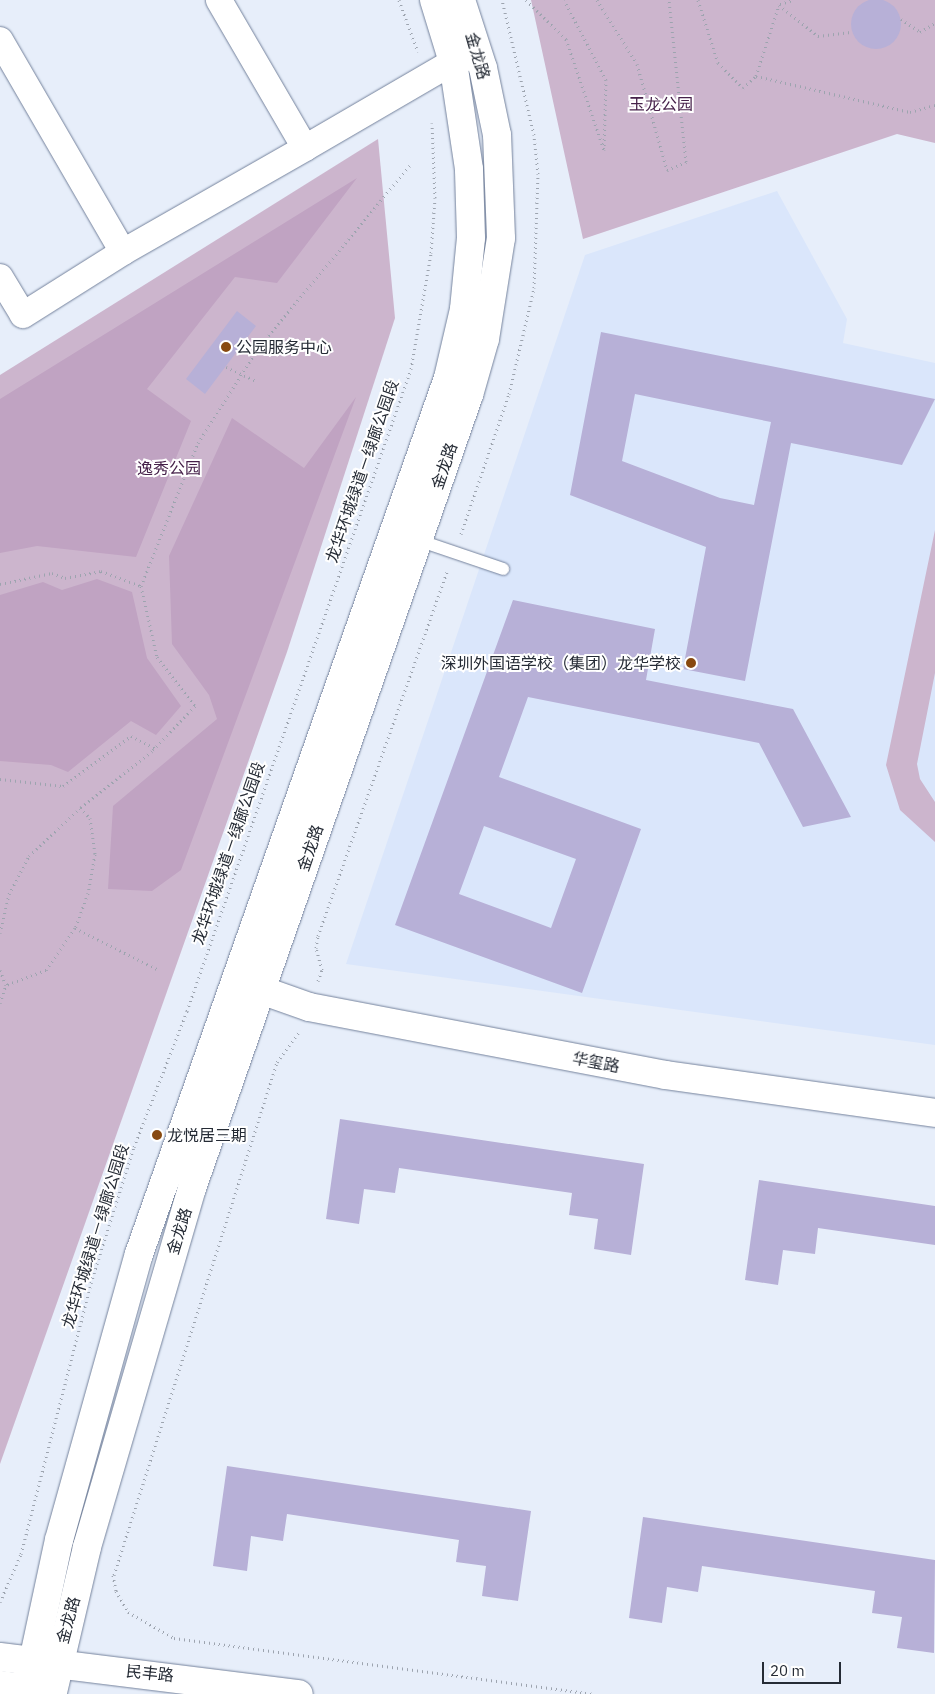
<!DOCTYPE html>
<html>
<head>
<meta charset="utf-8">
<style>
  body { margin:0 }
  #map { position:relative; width:935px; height:1694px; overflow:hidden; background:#e7eefa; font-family:"IBM Plex Sans","Noto Sans SC",sans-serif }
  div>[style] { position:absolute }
  .built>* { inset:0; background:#dae6fb }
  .green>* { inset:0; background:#ccb5cd }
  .forest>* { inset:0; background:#c0a3c2 }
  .building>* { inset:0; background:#b7b0d7 }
  .round { border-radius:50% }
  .path>* { height:3px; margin-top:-1.5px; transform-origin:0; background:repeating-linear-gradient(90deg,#9da4af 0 1px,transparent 0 5px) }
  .roads { filter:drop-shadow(0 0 1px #74829c) drop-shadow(0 0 1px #74829c) }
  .service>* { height:12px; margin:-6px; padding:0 6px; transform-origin:6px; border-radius:6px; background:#fff }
  .minor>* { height:26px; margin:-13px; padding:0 13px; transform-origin:13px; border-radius:13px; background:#fff }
  .tertiary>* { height:28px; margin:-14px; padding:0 14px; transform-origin:14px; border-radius:14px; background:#fff }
  .secondary>* { height:28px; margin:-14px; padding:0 14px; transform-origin:14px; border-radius:14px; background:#fff }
  .dots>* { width:14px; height:14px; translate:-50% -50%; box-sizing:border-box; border:2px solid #fff; border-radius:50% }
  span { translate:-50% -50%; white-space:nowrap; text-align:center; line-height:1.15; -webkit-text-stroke:4px #fff; paint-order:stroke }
  .street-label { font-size:16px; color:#252b35 }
  .park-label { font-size:16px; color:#46214a }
  .poi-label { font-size:16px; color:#252b35 }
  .left { translate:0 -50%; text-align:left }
  .right { translate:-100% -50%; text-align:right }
  .scale { position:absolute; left:762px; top:1662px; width:79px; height:22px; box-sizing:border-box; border:2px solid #252b35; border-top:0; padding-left:6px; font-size:15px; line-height:18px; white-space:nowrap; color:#252b35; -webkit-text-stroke:4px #fff; paint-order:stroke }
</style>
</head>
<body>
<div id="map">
  <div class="built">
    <div style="clip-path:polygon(777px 191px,847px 319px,843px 343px,935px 363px,935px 1045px,346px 964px,585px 255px)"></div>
  </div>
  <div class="green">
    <div style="clip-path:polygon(531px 0,935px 0,935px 143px,897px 134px,583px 239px)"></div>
    <div style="clip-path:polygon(378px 139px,395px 318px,287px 652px,0 1464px,0 375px)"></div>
    <div style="clip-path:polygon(935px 530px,935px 673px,917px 764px,920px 779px,935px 802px,935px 842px,900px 810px,886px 765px)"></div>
  </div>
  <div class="forest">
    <div style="clip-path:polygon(357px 178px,277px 283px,235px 277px,147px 389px,191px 421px,136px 557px,37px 546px,0 553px,0 399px)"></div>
    <div style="clip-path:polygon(356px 397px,181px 870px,152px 891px,108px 889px,113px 806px,217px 719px,209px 695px,172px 644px,169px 556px,232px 418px,304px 468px)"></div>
    <div style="clip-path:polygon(97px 579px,132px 592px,147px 658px,181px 706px,156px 735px,131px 721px,68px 772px,51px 765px,0 761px,0 595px,43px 582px,62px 590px)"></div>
  </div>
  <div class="building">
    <div class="round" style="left:851px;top:-1px;width:50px;height:50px"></div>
    <div style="clip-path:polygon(237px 311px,256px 326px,205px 394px,186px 379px)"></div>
    <div style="clip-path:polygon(evenodd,601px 332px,935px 399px,902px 465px,791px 443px,745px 681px,683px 669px,706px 547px,570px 495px,601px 332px,635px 394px,771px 422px,754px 505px,720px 498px,622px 461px,635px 394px)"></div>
    <div style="clip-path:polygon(evenodd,513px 600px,655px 629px,646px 680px,793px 709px,851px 817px,803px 827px,759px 743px,528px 697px,499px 777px,641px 829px,582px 993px,395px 925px,513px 600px,484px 826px,576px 859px,551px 928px,459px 894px,484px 826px)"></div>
    <div style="clip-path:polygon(340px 1119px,644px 1164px,631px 1255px,594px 1249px,598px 1219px,569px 1215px,572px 1193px,399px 1168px,395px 1193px,364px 1189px,359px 1224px,326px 1219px)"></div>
    <div style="clip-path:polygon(759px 1180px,935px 1206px,935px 1245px,818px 1228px,815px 1254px,783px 1250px,778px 1285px,745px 1280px)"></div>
    <div style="clip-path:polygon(227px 1466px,531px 1511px,518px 1601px,482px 1596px,486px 1566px,456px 1562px,459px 1540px,287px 1514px,283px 1541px,251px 1536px,247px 1571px,213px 1566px)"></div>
    <div style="clip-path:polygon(643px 1517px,935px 1560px,934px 1653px,897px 1648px,902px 1617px,872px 1613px,875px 1591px,702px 1566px,698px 1592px,667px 1587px,662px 1623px,629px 1618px)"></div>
  </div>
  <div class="path">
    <div style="left:399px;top:0;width:55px;rotate:69.9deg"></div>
    <div style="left:526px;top:0;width:56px;rotate:44.3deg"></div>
    <div style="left:566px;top:39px;width:117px;rotate:71.1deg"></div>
    <div style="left:604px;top:150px;width:70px;rotate:-88.4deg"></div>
    <div style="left:606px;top:80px;width:90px;rotate:-117.7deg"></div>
    <div style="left:597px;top:0;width:75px;rotate:58deg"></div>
    <div style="left:637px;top:64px;width:110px;rotate:74.2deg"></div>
    <div style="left:667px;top:170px;width:21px;rotate:-23deg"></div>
    <div style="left:686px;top:162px;width:163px;rotate:-96deg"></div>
    <div style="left:698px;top:0;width:66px;rotate:72.4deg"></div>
    <div style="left:718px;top:63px;width:35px;rotate:45deg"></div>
    <div style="left:743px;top:88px;width:18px;rotate:-43deg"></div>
    <div style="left:756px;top:76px;width:75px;rotate:-72.1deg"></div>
    <div style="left:779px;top:5px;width:50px;rotate:38.5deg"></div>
    <div style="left:818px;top:36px;width:35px;rotate:-7deg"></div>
    <div style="left:780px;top:4px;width:14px;rotate:-17deg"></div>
    <div style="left:901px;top:19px;width:23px;rotate:34deg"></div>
    <div style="left:920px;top:32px;width:17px;rotate:-31deg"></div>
    <div style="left:756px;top:76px;width:158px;rotate:13.2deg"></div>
    <div style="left:910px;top:112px;width:26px;rotate:-16deg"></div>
    <div style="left:226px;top:367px;width:33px;rotate:25deg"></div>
    <div style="left:461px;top:534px;width:148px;rotate:-71.1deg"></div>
    <div style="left:509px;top:394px;width:109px;rotate:-76.7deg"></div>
    <div style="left:534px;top:288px;width:114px;rotate:-88deg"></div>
    <div style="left:538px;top:174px;width:39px;rotate:-96deg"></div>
    <div style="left:534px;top:135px;width:139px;rotate:-103.3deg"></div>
    <div style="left:0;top:584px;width:53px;rotate:-11.9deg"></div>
    <div style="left:52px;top:573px;width:14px;rotate:21deg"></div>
    <div style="left:65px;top:578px;width:37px;rotate:-11deg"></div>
    <div style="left:101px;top:571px;width:43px;rotate:20.6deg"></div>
    <div style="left:141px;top:586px;width:73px;rotate:77.3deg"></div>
    <div style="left:157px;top:657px;width:62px;rotate:52.2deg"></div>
    <div style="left:195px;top:706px;width:62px;rotate:133.7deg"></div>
    <div style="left:152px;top:751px;width:92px;rotate:141.6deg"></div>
    <div style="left:141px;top:586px;width:154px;rotate:-68.3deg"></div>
    <div style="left:198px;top:443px;width:114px;rotate:-57.6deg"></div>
    <div style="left:259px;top:347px;width:236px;rotate:-50.3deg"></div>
    <div style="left:0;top:779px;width:63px;rotate:6.3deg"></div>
    <div style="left:63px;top:786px;width:84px;rotate:-36.3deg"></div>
    <div style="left:131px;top:736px;width:27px;rotate:27deg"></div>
    <div style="left:75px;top:928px;width:94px;rotate:26.6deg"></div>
    <div style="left:0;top:933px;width:40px;rotate:-77deg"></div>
    <div style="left:9px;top:894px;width:43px;rotate:-62.2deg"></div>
    <div style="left:29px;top:856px;width:70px;rotate:-43.3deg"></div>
    <div style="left:80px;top:808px;width:14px;rotate:45deg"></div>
    <div style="left:90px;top:818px;width:36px;rotate:82deg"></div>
    <div style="left:95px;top:854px;width:40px;rotate:100deg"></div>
    <div style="left:88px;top:893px;width:37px;rotate:110deg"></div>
    <div style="left:75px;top:928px;width:51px;rotate:124.6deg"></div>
    <div style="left:46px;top:970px;width:43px;rotate:159.4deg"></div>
    <div style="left:6px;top:985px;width:16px;rotate:-112deg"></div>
    <div style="left:318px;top:981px;width:12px;rotate:-70deg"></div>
    <div style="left:322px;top:970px;width:23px;rotate:-105deg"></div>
    <div style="left:316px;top:948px;width:12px;rotate:-81deg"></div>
    <div style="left:318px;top:936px;width:387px;rotate:-70.5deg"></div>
    <div style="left:0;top:1003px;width:19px;rotate:-72deg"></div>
    <div style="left:113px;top:1575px;width:16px;rotate:79deg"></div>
    <div style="left:116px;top:1591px;width:24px;rotate:60deg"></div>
    <div style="left:128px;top:1612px;width:53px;rotate:29.5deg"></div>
    <div style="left:174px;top:1638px;width:422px;rotate:7.6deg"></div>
    <div style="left:114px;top:1575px;width:538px;rotate:-72.37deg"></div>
    <div style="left:277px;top:1062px;width:37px;rotate:-54deg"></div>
    <div style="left:0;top:1602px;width:52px;rotate:-66.4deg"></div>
    <div style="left:21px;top:1554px;width:280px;rotate:-75.5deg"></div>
    <div style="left:91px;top:1283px;width:143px;rotate:-72.5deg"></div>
    <div style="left:134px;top:1147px;width:146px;rotate:-68.7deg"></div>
    <div style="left:187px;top:1011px;width:680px;rotate:-70.77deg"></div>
    <div style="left:411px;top:369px;width:118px;rotate:-80.2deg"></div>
    <div style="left:431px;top:253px;width:55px;rotate:-85.8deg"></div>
    <div style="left:435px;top:198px;width:75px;rotate:-92.3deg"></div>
  </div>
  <div class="roads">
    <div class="service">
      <div style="left:418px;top:540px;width:90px;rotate:18.8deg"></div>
    </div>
    <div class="minor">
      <div style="left:0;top:40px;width:245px;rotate:59.9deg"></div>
      <div style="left:123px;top:252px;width:210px;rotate:-29.7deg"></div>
      <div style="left:305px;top:148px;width:171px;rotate:-120.2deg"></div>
      <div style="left:305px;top:148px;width:171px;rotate:-30.2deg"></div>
      <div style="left:453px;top:62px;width:21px;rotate:-17deg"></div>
      <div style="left:0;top:277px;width:44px;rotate:58.8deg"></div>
      <div style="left:23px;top:315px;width:118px;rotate:-32.2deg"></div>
    </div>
    <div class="tertiary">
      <div style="left:261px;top:990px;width:51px;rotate:19.5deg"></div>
      <div style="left:309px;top:1007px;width:363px;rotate:10.8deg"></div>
      <div style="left:666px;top:1075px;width:272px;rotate:8deg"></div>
    </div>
    <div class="secondary">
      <div style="left:0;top:1657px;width:301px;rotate:7.1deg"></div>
      <div style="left:0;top:1685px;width:45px;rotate:7.6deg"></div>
      <div style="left:27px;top:1689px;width:152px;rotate:-77.9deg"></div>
      <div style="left:59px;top:1540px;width:297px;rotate:-74.4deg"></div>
      <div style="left:139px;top:1254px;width:929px;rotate:-70.57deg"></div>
      <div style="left:448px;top:378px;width:71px;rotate:-76.9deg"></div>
      <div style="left:464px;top:309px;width:71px;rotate:-84.4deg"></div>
      <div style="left:471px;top:238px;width:69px;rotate:-91.7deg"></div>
      <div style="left:469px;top:169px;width:108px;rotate:-98.5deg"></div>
      <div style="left:453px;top:62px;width:65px;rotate:-107deg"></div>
      <div style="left:53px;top:1692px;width:149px;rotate:-76.8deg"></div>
      <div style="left:87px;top:1547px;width:374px;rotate:-73.7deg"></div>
      <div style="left:192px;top:1188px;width:840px;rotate:-70.75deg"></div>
      <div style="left:469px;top:395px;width:58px;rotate:-74.1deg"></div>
      <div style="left:485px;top:339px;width:102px;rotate:-81deg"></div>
      <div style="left:501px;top:238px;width:103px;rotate:-92.2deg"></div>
      <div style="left:497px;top:135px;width:68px;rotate:-101.8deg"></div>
      <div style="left:483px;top:68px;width:71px;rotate:-107.9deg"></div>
    </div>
  </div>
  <div class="dots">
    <div style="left:226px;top:347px;background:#884910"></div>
    <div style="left:691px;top:663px;background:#884910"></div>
    <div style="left:157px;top:1135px;background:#884910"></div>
  </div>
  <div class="street-label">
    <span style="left:478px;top:56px;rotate:74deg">金龙路</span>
    <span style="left:444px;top:466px;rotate:-71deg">金龙路</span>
    <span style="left:362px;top:471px;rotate:-71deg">龙华环城绿道－绿廊公园段</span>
    <span style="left:310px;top:848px;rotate:-71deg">金龙路</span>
    <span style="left:228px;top:853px;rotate:-71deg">龙华环城绿道－绿廊公园段</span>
    <span style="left:596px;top:1062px;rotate:11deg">华玺路</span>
    <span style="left:179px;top:1231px;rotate:-73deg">金龙路</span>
    <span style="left:95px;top:1236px;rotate:-73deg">龙华环城绿道－绿廊公园段</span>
    <span style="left:68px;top:1620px;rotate:-75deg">金龙路</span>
    <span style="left:150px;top:1673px;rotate:6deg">民丰路</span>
  </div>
  <div class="park-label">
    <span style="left:661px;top:104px">玉龙公园</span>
    <span style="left:169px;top:468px">逸秀公园</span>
  </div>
  <div class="poi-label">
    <span class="left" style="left:236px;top:347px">公园服务中心</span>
    <span class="right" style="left:681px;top:663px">深圳外国语学校（集团）龙华学校</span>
    <span class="left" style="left:167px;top:1135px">龙悦居三期</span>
  </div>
  <div class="scale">20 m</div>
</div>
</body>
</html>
